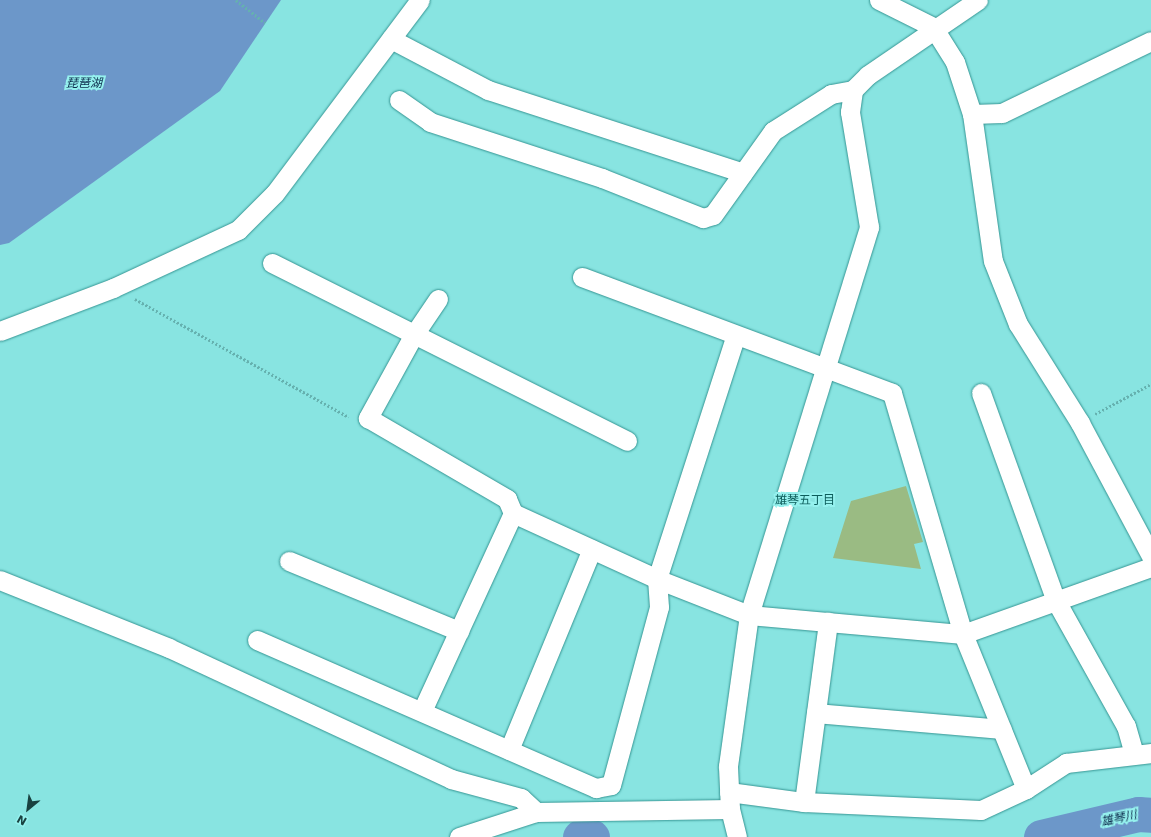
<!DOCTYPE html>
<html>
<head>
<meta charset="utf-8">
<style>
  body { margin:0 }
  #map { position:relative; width:1151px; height:837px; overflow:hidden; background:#88e4e1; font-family:"DejaVu Sans","Noto Sans JP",sans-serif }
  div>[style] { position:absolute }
  .green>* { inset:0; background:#9abb83 }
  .water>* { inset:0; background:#6c97c9 }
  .river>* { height:35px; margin:-17.5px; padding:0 17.5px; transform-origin:17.5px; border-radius:17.5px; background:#6c97c9 }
  .path>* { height:2.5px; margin-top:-1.25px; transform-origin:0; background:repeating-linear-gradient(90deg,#65b1af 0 2px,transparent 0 4px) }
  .roads { filter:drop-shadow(0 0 1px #359593) drop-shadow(0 0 1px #359593) }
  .minor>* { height:19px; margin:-9.5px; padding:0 9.5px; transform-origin:9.5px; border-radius:9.5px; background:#fff }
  span { translate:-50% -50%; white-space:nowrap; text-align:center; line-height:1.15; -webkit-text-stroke:4px #95f1ee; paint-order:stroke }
  .water-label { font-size:12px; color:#0b2a4b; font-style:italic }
  .neighbourhood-label { font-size:12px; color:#0c5d5b }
  .north { position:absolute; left:8px; top:789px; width:40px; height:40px; -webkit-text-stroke:3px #95f1ee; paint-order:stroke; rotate:209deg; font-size:11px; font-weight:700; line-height:16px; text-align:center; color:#194140 }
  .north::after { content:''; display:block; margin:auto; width:14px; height:18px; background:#194140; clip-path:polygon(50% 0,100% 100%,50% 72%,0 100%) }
</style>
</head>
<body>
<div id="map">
  <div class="green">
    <div style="clip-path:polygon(906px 486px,923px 542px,914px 544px,921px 569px,833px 558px,851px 501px)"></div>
  </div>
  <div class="water">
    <div style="clip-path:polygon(0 0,281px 0,220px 91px,9px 243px,0 245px)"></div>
  </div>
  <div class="river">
    <div style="left:580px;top:837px;width:12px"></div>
    <div style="left:1041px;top:837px;width:100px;rotate:-13.3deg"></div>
    <div style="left:1138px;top:814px;width:13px;rotate:4deg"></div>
  </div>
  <div class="path">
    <div style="left:236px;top:0;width:37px;rotate:38deg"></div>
    <div style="left:135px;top:299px;width:244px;rotate:28.9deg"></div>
    <div style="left:1095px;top:414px;width:64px;rotate:-28.2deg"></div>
  </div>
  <div class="roads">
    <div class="minor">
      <div style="left:879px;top:0;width:60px;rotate:26.6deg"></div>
      <div style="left:933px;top:27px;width:41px;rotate:57.8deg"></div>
      <div style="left:955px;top:62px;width:55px;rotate:71.9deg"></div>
      <div style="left:972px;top:114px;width:148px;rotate:81.9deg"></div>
      <div style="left:993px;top:261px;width:68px;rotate:68.4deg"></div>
      <div style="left:1018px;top:324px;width:117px;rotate:57.9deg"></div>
      <div style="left:1080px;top:423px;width:151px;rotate:61.9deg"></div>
      <div style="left:391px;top:39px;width:110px;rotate:27.7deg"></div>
      <div style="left:488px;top:90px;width:268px;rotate:18deg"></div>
      <div style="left:399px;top:100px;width:38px;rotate:35deg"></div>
      <div style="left:430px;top:122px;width:181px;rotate:18deg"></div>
      <div style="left:602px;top:178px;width:109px;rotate:21.6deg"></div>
      <div style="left:703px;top:218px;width:10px;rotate:-17deg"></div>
      <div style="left:713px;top:215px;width:103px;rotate:-54.5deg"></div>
      <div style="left:773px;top:131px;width:69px;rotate:-32.5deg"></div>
      <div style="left:831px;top:94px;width:22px;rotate:-10deg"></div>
      <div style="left:972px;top:114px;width:30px;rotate:-2deg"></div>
      <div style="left:1002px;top:113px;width:165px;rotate:-25.8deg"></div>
      <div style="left:272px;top:263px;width:397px;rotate:26.6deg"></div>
      <div style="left:582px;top:277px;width:331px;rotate:20.5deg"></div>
      <div style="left:892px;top:393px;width:251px;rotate:73.6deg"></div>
      <div style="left:963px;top:634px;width:167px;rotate:67.9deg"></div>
      <div style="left:438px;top:299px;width:45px;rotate:124deg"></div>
      <div style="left:413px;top:336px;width:94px;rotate:118.8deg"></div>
      <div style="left:368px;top:418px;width:161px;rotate:30.2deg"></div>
      <div style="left:507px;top:499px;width:15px;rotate:67deg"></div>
      <div style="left:513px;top:513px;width:158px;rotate:24.6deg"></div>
      <div style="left:657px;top:579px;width:99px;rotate:21.4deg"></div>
      <div style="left:749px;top:615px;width:215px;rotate:5.1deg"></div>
      <div style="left:963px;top:634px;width:200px;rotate:-19.6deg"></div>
      <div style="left:0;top:331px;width:121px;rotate:-20.8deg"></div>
      <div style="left:113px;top:288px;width:138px;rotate:-24.9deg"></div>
      <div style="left:238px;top:230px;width:52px;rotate:-45deg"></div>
      <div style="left:275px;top:193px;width:241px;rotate:-53.1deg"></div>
      <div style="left:981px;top:393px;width:221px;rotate:70.2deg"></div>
      <div style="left:1056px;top:601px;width:143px;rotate:60.8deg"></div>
      <div style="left:1126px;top:726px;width:29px;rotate:74deg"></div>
      <div style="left:289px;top:561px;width:184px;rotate:22.4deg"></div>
      <div style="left:0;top:580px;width:182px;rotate:21.9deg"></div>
      <div style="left:169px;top:648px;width:311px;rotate:24.9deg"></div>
      <div style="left:451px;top:779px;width:73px;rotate:15.2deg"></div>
      <div style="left:521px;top:798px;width:21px;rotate:43deg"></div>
      <div style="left:257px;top:640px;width:370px;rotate:23.6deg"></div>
      <div style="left:596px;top:788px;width:15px;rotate:-11deg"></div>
      <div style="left:611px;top:785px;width:184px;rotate:-74.9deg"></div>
      <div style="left:659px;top:607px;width:28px;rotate:-94deg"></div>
      <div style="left:657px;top:579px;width:256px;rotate:-72.1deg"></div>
      <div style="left:422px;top:711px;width:218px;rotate:-65.3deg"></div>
      <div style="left:816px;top:713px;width:186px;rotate:4.9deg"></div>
      <div style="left:509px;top:750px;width:217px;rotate:-67.6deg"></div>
      <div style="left:729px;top:792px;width:76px;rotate:7.6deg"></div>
      <div style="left:804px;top:802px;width:177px;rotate:2.6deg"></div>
      <div style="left:981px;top:810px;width:50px;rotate:-25deg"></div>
      <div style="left:1026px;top:789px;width:48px;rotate:-33deg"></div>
      <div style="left:1066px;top:763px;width:86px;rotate:-6.7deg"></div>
      <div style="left:804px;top:802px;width:182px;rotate:-82.4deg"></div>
      <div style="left:459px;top:837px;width:81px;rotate:-18deg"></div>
      <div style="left:536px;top:812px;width:194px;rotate:-0.9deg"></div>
      <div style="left:737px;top:837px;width:29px;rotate:-104deg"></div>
      <div style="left:730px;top:809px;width:43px;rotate:-92.7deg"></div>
      <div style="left:728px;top:766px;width:152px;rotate:-82.1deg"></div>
      <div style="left:749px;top:615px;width:406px;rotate:-72.8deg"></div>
      <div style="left:869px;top:227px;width:117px;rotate:-99.4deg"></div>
      <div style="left:850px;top:112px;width:22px;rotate:-82deg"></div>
      <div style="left:853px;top:90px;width:21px;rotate:-45deg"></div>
      <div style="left:868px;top:75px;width:133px;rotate:-34.3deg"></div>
    </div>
  </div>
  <div class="water-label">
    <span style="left:84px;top:84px">琵琶湖</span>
    <span style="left:1119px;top:819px;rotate:-12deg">雄琴川</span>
  </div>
  <div class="neighbourhood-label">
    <span style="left:805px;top:501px">雄琴五丁目</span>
  </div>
  <div class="north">N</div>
</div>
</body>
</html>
